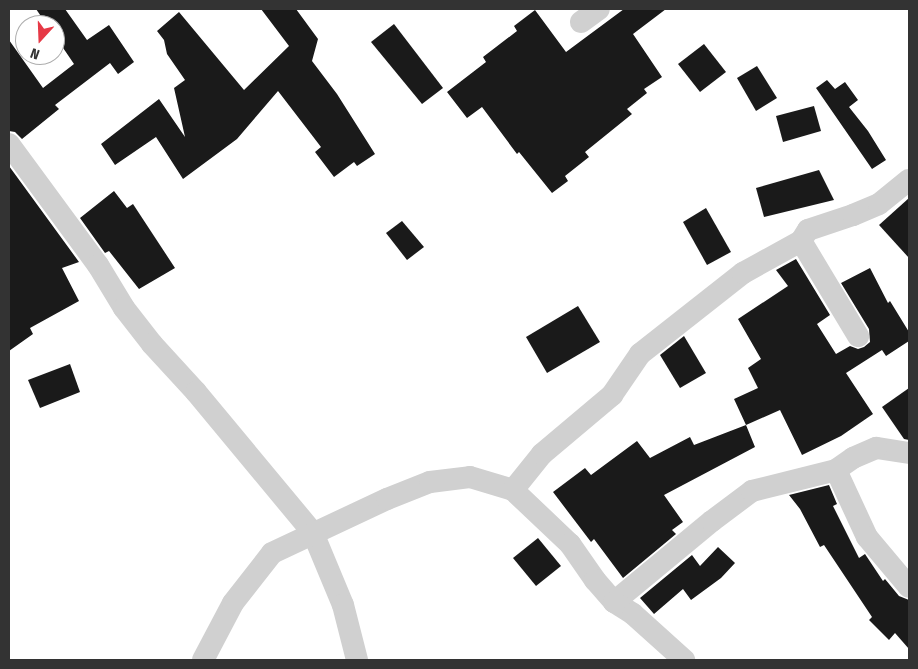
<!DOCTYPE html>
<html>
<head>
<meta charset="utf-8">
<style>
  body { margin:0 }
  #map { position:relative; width:918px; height:669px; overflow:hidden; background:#fff; font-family:"Fira Sans Condensed",sans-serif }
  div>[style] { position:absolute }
  .building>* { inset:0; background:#1a1a1a }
  .minor>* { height:22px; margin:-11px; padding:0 11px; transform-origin:11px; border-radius:11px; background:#d0d0d0 }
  span { translate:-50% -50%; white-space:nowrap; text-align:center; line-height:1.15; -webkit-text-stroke:5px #fff; paint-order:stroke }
  .frame { position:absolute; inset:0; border:10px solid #333; pointer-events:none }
  .north { position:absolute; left:15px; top:15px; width:50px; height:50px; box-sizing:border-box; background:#fff; border:1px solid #adadad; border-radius:50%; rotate:200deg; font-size:14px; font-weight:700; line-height:20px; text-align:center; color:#333 }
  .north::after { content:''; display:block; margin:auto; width:18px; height:22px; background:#e63946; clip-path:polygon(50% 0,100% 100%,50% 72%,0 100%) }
</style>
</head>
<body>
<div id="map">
  <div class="building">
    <div style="clip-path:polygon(36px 9px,65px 9px,87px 40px,109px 25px,134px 62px,118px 74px,110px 63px,55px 105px,59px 109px,22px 139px,15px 132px,9px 131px,9px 40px,43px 88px,74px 64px,55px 36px,55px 25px,47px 25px)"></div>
    <div style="clip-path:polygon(261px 9px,296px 9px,318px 39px,312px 61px,337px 94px,375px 154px,357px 166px,354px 162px,334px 177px,315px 152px,321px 147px,278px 91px,237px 139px,183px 179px,156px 137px,115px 165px,101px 144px,159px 99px,185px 137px,174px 88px,185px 80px,167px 54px,164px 40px,157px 31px,179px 12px,244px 90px,289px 46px)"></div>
    <div style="clip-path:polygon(624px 9px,666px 9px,633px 34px,662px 77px,644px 89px,647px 93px,627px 109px,632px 114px,585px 152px,589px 157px,565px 176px,568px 181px,552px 193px,519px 152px,517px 154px,482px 107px,467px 118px,447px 92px,486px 62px,483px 57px,517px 31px,514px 26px,535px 10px,566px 52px)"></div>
    <div style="clip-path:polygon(394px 24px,443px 88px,422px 104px,371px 42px)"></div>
    <div style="clip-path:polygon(704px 44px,726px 72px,700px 92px,678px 64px)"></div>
    <div style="clip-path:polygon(757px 66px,777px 98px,756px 111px,737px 78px)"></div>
    <div style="clip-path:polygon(827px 80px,835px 89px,845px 82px,858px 100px,849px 107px,868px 131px,886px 160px,872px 169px,816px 88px)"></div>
    <div style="clip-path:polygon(814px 106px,821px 131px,783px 142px,776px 116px)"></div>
    <div style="clip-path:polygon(9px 166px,79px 262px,62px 268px,79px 301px,30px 328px,33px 334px,9px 351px)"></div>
    <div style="clip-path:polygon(819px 170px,834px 200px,764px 217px,756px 188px)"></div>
    <div style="clip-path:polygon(114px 191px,127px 208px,133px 204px,175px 268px,139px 289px,109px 251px,105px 253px,80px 218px)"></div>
    <div style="clip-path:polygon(909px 198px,909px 258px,879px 225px)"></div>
    <div style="clip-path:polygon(706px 208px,731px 252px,707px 265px,683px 222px)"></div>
    <div style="clip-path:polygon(402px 221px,424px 247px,407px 260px,386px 233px)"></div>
    <div style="clip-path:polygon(796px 259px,830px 315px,817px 324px,836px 354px,850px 346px,858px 349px,864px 347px,870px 342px,869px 329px,841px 283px,870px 268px,888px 303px,890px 301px,909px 332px,909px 341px,886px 356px,882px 350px,846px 373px,873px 414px,841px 436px,802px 455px,780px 410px,746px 425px,734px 399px,758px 388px,748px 368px,761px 359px,738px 319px,788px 286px,776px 270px)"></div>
    <div style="clip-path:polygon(578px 306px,600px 342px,547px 373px,526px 337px)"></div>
    <div style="clip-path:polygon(684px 336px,706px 373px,680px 388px,660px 355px)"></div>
    <div style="clip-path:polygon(70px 364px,80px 392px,40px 408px,28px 380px)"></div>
    <div style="clip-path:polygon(909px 388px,909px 440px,904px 439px,882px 407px)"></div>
    <div style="clip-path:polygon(746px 425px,755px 447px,664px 495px,683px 522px,672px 530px,676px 534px,623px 578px,594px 539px,591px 542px,553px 492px,585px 468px,591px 475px,637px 441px,650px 458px,690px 437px,694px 445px)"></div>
    <div style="clip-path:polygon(829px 485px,837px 504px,833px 506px,859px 558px,865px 554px,883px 581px,885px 579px,899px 596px,909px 600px,909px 649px,895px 633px,889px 640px,869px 620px,872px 617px,824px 545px,820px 547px,800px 509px,789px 495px)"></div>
    <div style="clip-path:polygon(538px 538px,561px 566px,536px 586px,513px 558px)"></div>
    <div style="clip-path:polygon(718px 547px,735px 563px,721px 578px,691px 600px,683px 589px,654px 614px,640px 598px,692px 555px,700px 566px)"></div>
  </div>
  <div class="minor">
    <div style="left:581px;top:22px;width:22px;rotate:-36deg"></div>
    <div style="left:9px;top:144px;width:150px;rotate:53.7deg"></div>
    <div style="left:98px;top:265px;width:50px;rotate:58.8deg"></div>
    <div style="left:124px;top:308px;width:46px;rotate:52.1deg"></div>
    <div style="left:152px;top:344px;width:65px;rotate:47.5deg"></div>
    <div style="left:196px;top:392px;width:183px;rotate:50.3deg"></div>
    <div style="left:313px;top:533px;width:78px;rotate:67.4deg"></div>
    <div style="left:343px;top:605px;width:57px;rotate:75.7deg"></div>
    <div style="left:801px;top:241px;width:13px;rotate:-58deg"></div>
    <div style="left:808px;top:230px;width:47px;rotate:-18.4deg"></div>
    <div style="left:853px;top:215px;width:28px;rotate:-23deg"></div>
    <div style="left:879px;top:204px;width:38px;rotate:-39deg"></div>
    <div style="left:909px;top:453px;width:33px;rotate:-171deg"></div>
    <div style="left:876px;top:448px;width:25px;rotate:157deg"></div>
    <div style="left:853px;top:458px;width:21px;rotate:145deg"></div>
    <div style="left:836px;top:470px;width:74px;rotate:65.2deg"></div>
    <div style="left:867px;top:537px;width:65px;rotate:50deg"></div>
    <div style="left:513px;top:490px;width:79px;rotate:43.5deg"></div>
    <div style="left:570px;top:544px;width:44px;rotate:55.2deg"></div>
    <div style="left:595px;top:580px;width:29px;rotate:49deg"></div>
    <div style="left:614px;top:602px;width:127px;rotate:-39.6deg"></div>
    <div style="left:712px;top:521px;width:50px;rotate:-36.9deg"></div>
    <div style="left:752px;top:491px;width:87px;rotate:-14deg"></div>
    <div style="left:614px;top:602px;width:22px;rotate:32deg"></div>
    <div style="left:633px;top:614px;width:69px;rotate:42deg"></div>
    <div style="left:203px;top:660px;width:64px;rotate:-62.2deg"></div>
    <div style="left:233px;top:603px;width:63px;rotate:-52deg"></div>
    <div style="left:272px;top:553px;width:127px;rotate:-25.2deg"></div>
    <div style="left:387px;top:499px;width:46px;rotate:-21.6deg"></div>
    <div style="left:430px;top:482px;width:40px;rotate:-7.1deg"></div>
    <div style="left:470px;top:477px;width:45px;rotate:16.8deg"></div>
    <div style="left:513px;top:490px;width:46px;rotate:-51.1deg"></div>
    <div style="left:542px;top:454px;width:92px;rotate:-40.1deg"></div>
    <div style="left:612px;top:395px;width:50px;rotate:-55.7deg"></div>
    <div style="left:640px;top:354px;width:131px;rotate:-38.2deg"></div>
    <div style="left:743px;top:273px;width:66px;rotate:-28.9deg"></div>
    <div style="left:801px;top:241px;width:111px;rotate:59deg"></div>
  </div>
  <div class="frame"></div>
  <div class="north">N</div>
</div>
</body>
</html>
